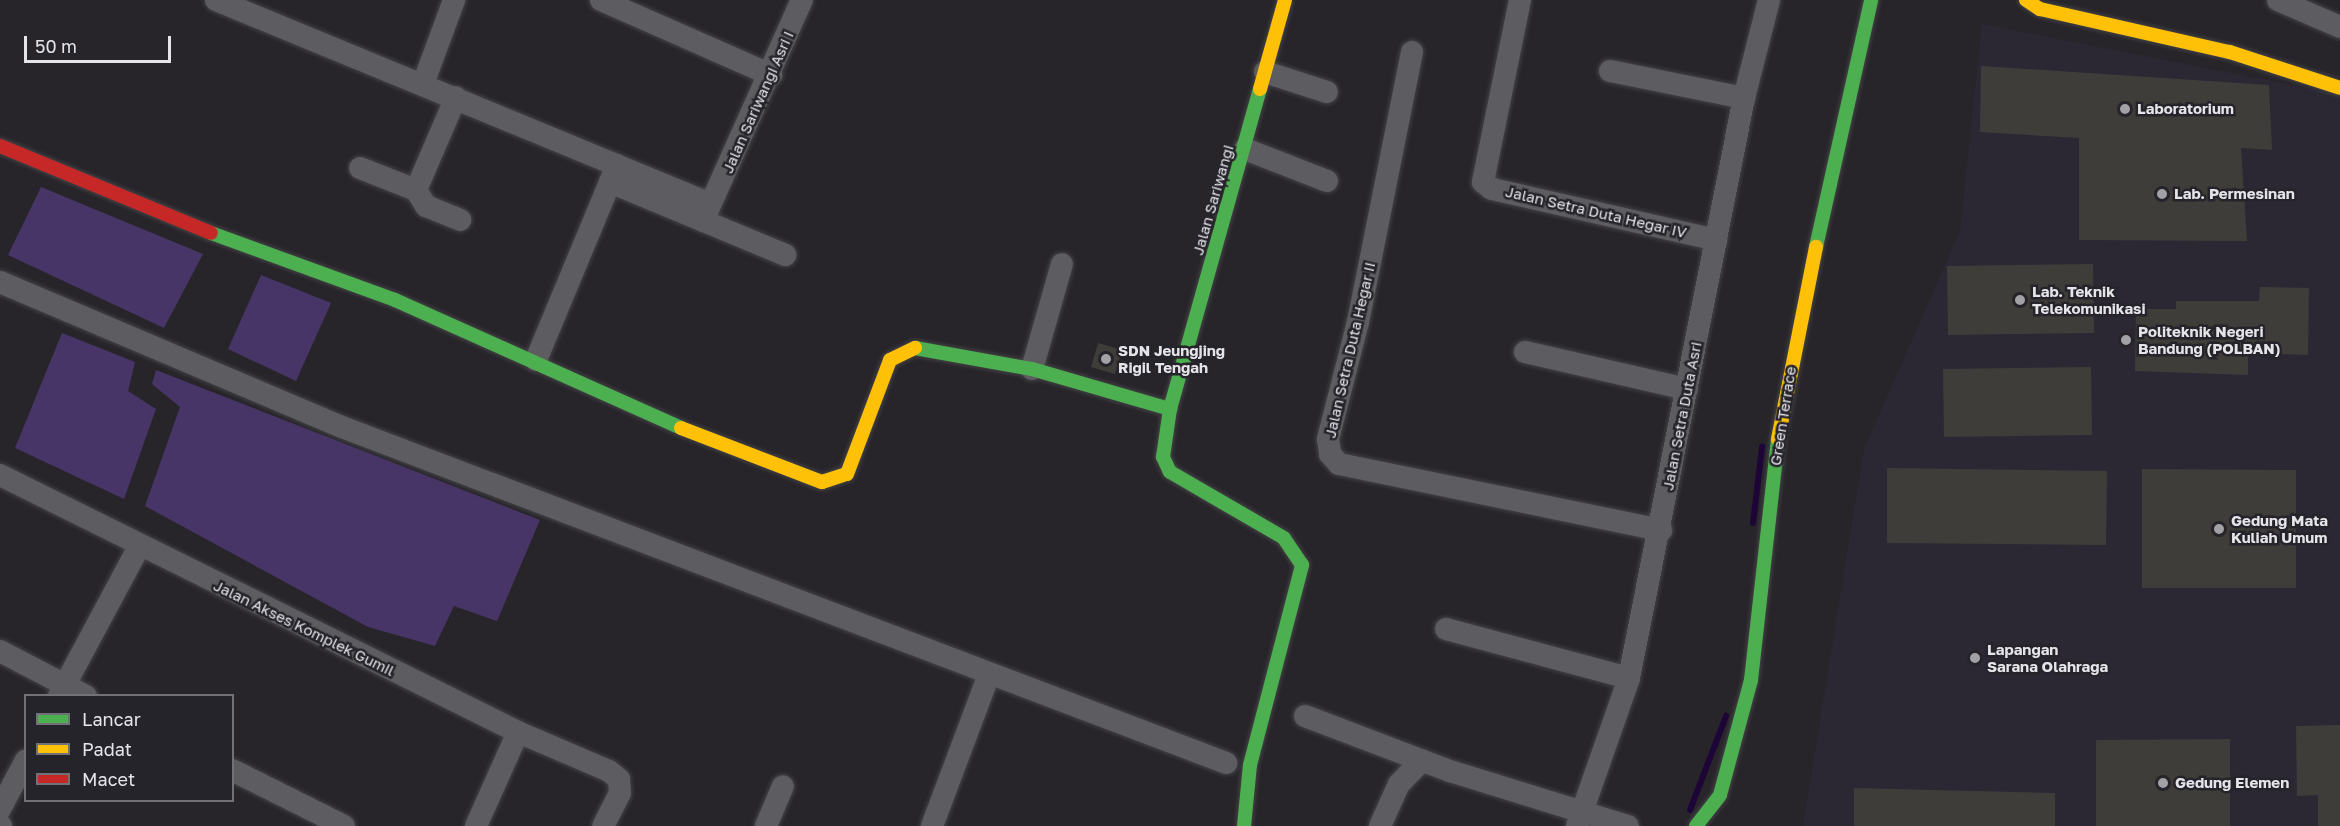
<!DOCTYPE html>
<html>
<head>
<meta charset="utf-8">
<style>
  body { margin:0 }
  #map { position:relative; width:2340px; height:826px; overflow:hidden; background:#27252a; font-family:"Golos Text",sans-serif }
  div>[style] { position:absolute }
  .built>* { inset:0; background:#2b2834 }
  .green>* { inset:0; background:#483567 }
  .stream>* { height:6px; margin:-3px; padding:0 3px; transform-origin:3px; border-radius:3px; background:#1d0538 }
  .building>* { inset:0; background:#3f3d3a }
  .roads { filter:drop-shadow(0 0 2px #434245) drop-shadow(0 0 2px #434245) }
  .street>* { height:22px; margin:-11px; padding:0 11px; transform-origin:11px; border-radius:11px; background:#5d5c60 }
  .fast>* { height:14px; margin:-7px; padding:0 7px; transform-origin:7px; border-radius:7px; background:#4caf50 }
  .slow>* { height:14px; margin:-7px; padding:0 7px; transform-origin:7px; border-radius:7px; background:#ffc107 }
  .jam>* { height:14px; margin:-7px; padding:0 7px; transform-origin:7px; border-radius:7px; background:#c62828 }
  .dots>* { width:16px; height:16px; translate:-50% -50%; box-sizing:border-box; border:3px solid #26242b; border-radius:50% }
  span { translate:-50% -50%; white-space:nowrap; text-align:center; line-height:1.15; -webkit-text-stroke:5px #26242b; paint-order:stroke }
  .street-label { font-size:15px; color:#e5e4e9 }
  .poi-label { font-size:15px; color:#e5e4e9; font-weight:700 }
  .left { translate:0 -50%; text-align:left }
  .legend { position:absolute; left:24px; top:694px; width:210px; height:108px; box-sizing:border-box; background:#26242b; border:2px solid #727177; margin:0; padding:8px 10px; list-style:none; font-size:18px; color:#e5e4e9 }
  .legend li { display:flex; align-items:center; gap:12px; height:30px }
  .legend b { width:30px; border:2px solid #727177 }
  .scale { position:absolute; left:24px; top:36px; width:147px; height:27px; box-sizing:border-box; border:3px solid #e5e4e9; border-top:0; padding-left:8px; font-size:18px; line-height:21px; white-space:nowrap; color:#e5e4e9; -webkit-text-stroke:4px #26242b; paint-order:stroke }
</style>
</head>
<body>
<div id="map">
  <div class="built">
    <div style="clip-path:polygon(1982px 24px,2322px 91px,2340px 88px,2340px 826px,1803px 826px,1864px 449px,1960px 231px)"></div>
  </div>
  <div class="green">
    <div style="clip-path:polygon(41px 187px,203px 254px,164px 328px,8px 255px)"></div>
    <div style="clip-path:polygon(261px 275px,331px 303px,296px 381px,228px 349px)"></div>
    <div style="clip-path:polygon(62px 333px,135px 362px,128px 391px,156px 409px,124px 499px,15px 448px)"></div>
    <div style="clip-path:polygon(156px 370px,540px 520px,497px 621px,454px 606px,435px 646px,368px 627px,145px 506px,180px 407px,152px 384px)"></div>
  </div>
  <div class="stream">
    <div style="left:1753px;top:523px;width:77px;rotate:-83.2deg"></div>
    <div style="left:1690px;top:810px;width:101px;rotate:-69deg"></div>
  </div>
  <div class="building">
    <div style="clip-path:polygon(1981px 66px,2269px 85px,2272px 150px,2241px 148px,2247px 241px,2079px 240px,2079px 138px,1980px 132px)"></div>
    <div style="clip-path:polygon(2093px 264px,2094px 333px,1948px 335px,1947px 266px)"></div>
    <div style="clip-path:polygon(2260px 287px,2309px 288px,2308px 355px,2248px 353px,2248px 375px,2135px 371px,2136px 309px,2176px 309px,2176px 301px,2259px 301px)"></div>
    <div style="clip-path:polygon(1098px 343px,1122px 350px,1115px 374px,1091px 367px)"></div>
    <div style="clip-path:polygon(2091px 367px,2092px 435px,1944px 437px,1943px 369px)"></div>
    <div style="clip-path:polygon(1887px 468px,2107px 471px,2106px 545px,1887px 543px)"></div>
    <div style="clip-path:polygon(2142px 469px,2296px 470px,2296px 588px,2142px 588px)"></div>
    <div style="clip-path:polygon(2340px 725px,2340px 826px,2318px 826px,2318px 795px,2297px 796px,2296px 726px)"></div>
    <div style="clip-path:polygon(2230px 739px,2230px 826px,2096px 826px,2096px 740px)"></div>
    <div style="clip-path:polygon(1854px 788px,2055px 793px,2055px 826px,1854px 826px)"></div>
  </div>
  <div class="roads">
    <div class="street">
      <div style="left:216px;top:0;width:535px;rotate:22.4deg"></div>
      <div style="left:601px;top:0;width:186px;rotate:23.8deg"></div>
      <div style="left:1520px;top:0;width:186px;rotate:101.5deg"></div>
      <div style="left:1483px;top:182px;width:11px;rotate:38deg"></div>
      <div style="left:1492px;top:189px;width:230px;rotate:12.8deg"></div>
      <div style="left:2278px;top:0;width:68px;rotate:23.5deg"></div>
      <div style="left:1412px;top:52px;width:275px;rotate:101.3deg"></div>
      <div style="left:1358px;top:322px;width:121px;rotate:104.4deg"></div>
      <div style="left:1328px;top:439px;width:15px;rotate:82deg"></div>
      <div style="left:1330px;top:454px;width:13px;rotate:48deg"></div>
      <div style="left:1339px;top:464px;width:329px;rotate:11.6deg"></div>
      <div style="left:1610px;top:71px;width:137px;rotate:11.4deg"></div>
      <div style="left:1265px;top:72px;width:65px;rotate:17.9deg"></div>
      <div style="left:423px;top:84px;width:90px;rotate:-69.7deg"></div>
      <div style="left:1245px;top:149px;width:88px;rotate:21.3deg"></div>
      <div style="left:360px;top:168px;width:60px;rotate:21.4deg"></div>
      <div style="left:416px;top:190px;width:19px;rotate:58deg"></div>
      <div style="left:426px;top:206px;width:37px;rotate:22deg"></div>
      <div style="left:610px;top:182px;width:190px;rotate:22.6deg"></div>
      <div style="left:416px;top:190px;width:101px;rotate:-66.7deg"></div>
      <div style="left:703px;top:221px;width:242px;rotate:-65.9deg"></div>
      <div style="left:0;top:282px;width:371px;rotate:23deg"></div>
      <div style="left:342px;top:427px;width:946px;rotate:20.81deg"></div>
      <div style="left:1525px;top:352px;width:166px;rotate:12.9deg"></div>
      <div style="left:536px;top:360px;width:211px;rotate:-67.4deg"></div>
      <div style="left:1032px;top:369px;width:109px;rotate:-74.1deg"></div>
      <div style="left:0;top:475px;width:578px;rotate:26.39deg"></div>
      <div style="left:518px;top:732px;width:99px;rotate:23.2deg"></div>
      <div style="left:609px;top:771px;width:13px;rotate:39deg"></div>
      <div style="left:619px;top:779px;width:14px;rotate:86deg"></div>
      <div style="left:620px;top:793px;width:37px;rotate:117deg"></div>
      <div style="left:1446px;top:629px;width:189px;rotate:15deg"></div>
      <div style="left:0;top:651px;width:97px;rotate:27.6deg"></div>
      <div style="left:59px;top:696px;width:169px;rotate:-61.8deg"></div>
      <div style="left:1305px;top:716px;width:155px;rotate:20.8deg"></div>
      <div style="left:1450px;top:771px;width:186px;rotate:17.2deg"></div>
      <div style="left:232px;top:770px;width:125px;rotate:26.6deg"></div>
      <div style="left:0;top:809px;width:55px;rotate:-62deg"></div>
      <div style="left:0;top:826px;width:1px"></div>
      <div style="left:476px;top:826px;width:103px;rotate:-65.9deg"></div>
      <div style="left:766px;top:826px;width:43px;rotate:-67deg"></div>
      <div style="left:932px;top:826px;width:162px;rotate:-69.4deg"></div>
      <div style="left:1380px;top:826px;width:46px;rotate:-65.7deg"></div>
      <div style="left:1399px;top:784px;width:33px;rotate:-46deg"></div>
      <div style="left:1577px;top:826px;width:157px;rotate:-70.6deg"></div>
      <div style="left:1629px;top:678px;width:591px;rotate:-78.79deg"></div>
      <div style="left:1744px;top:98px;width:101px;rotate:-75.7deg"></div>
    </div>
    <div class="fast">
      <div style="left:211px;top:233px;width:196px;rotate:20deg"></div>
      <div style="left:395px;top:300px;width:313px;rotate:24.1deg"></div>
      <div style="left:1816px;top:247px;width:253px;rotate:-77.4deg"></div>
      <div style="left:915px;top:348px;width:119px;rotate:10.2deg"></div>
      <div style="left:1032px;top:369px;width:144px;rotate:16.2deg"></div>
      <div style="left:1244px;top:826px;width:61px;rotate:-84.4deg"></div>
      <div style="left:1250px;top:765px;width:207px;rotate:-75.4deg"></div>
      <div style="left:1302px;top:565px;width:32px;rotate:-124deg"></div>
      <div style="left:1284px;top:538px;width:132px;rotate:-149.9deg"></div>
      <div style="left:1170px;top:472px;width:17px;rotate:-115deg"></div>
      <div style="left:1163px;top:457px;width:49px;rotate:-81.7deg"></div>
      <div style="left:1170px;top:409px;width:332px;rotate:-74.3deg"></div>
      <div style="left:1696px;top:826px;width:39px;rotate:-52deg"></div>
      <div style="left:1720px;top:795px;width:119px;rotate:-74.9deg"></div>
      <div style="left:1751px;top:680px;width:243px;rotate:-83.6deg"></div>
    </div>
    <div class="slow">
      <div style="left:2026px;top:0;width:17px;rotate:33deg"></div>
      <div style="left:2040px;top:9px;width:195px;rotate:12.8deg"></div>
      <div style="left:2230px;top:52px;width:116px;rotate:18.1deg"></div>
      <div style="left:1260px;top:89px;width:92px;rotate:-74.3deg"></div>
      <div style="left:681px;top:428px;width:151px;rotate:21deg"></div>
      <div style="left:822px;top:482px;width:26px;rotate:-18deg"></div>
      <div style="left:847px;top:474px;width:122px;rotate:-69.3deg"></div>
      <div style="left:890px;top:360px;width:28px;rotate:-26deg"></div>
      <div style="left:1778px;top:439px;width:196px;rotate:-78.8deg"></div>
    </div>
    <div class="jam">
      <div style="left:0;top:146px;width:228px;rotate:22.4deg"></div>
    </div>
  </div>
  <div class="dots">
    <div style="left:2125px;top:109px;background:#a2a1a6"></div>
    <div style="left:2162px;top:194px;background:#a2a1a6"></div>
    <div style="left:2020px;top:300px;background:#a2a1a6"></div>
    <div style="left:2126px;top:340px;background:#a2a1a6"></div>
    <div style="left:1106px;top:359px;background:#a2a1a6"></div>
    <div style="left:2219px;top:529px;background:#a2a1a6"></div>
    <div style="left:1975px;top:658px;background:#a2a1a6"></div>
    <div style="left:2163px;top:783px;background:#a2a1a6"></div>
  </div>
  <div class="street-label">
    <span style="left:758px;top:102px;rotate:-66deg">Jalan Sariwangi Asri I</span>
    <span style="left:1213px;top:200px;rotate:-74deg">Jalan Sariwangi</span>
    <span style="left:1596px;top:212px;rotate:13deg">Jalan Setra Duta Hegar IV</span>
    <span style="left:1350px;top:350px;rotate:-77deg">Jalan Setra Duta Hegar II</span>
    <span style="left:1682px;top:416px;rotate:-79deg">Jalan Setra Duta Asri</span>
    <span style="left:1783px;top:416px;rotate:-81deg">Green Terrace</span>
    <span style="left:304px;top:628px;rotate:26deg">Jalan Akses Komplek Gumil</span>
  </div>
  <div class="poi-label">
    <span class="left" style="left:2137px;top:109px">Laboratorium</span>
    <span class="left" style="left:2174px;top:194px">Lab. Permesinan</span>
    <span class="left" style="left:2032px;top:300px">Lab. Teknik<br>Telekomunikasi</span>
    <span class="left" style="left:2138px;top:340px">Politeknik Negeri<br>Bandung (POLBAN)</span>
    <span class="left" style="left:1118px;top:359px">SDN Jeungjing<br>Rigil Tengah</span>
    <span class="left" style="left:2231px;top:529px">Gedung Mata<br>Kuliah Umum</span>
    <span class="left" style="left:1987px;top:658px">Lapangan<br>Sarana Olahraga</span>
    <span class="left" style="left:2175px;top:783px">Gedung Elemen</span>
  </div>
  <ul class="legend">
  <li><b style="height:8px;background:#4caf50"></b>Lancar</li>
  <li><b style="height:8px;background:#ffc107"></b>Padat</li>
  <li><b style="height:8px;background:#c62828"></b>Macet</li>
  </ul>
  <div class="scale">50 m</div>
</div>
</body>
</html>
